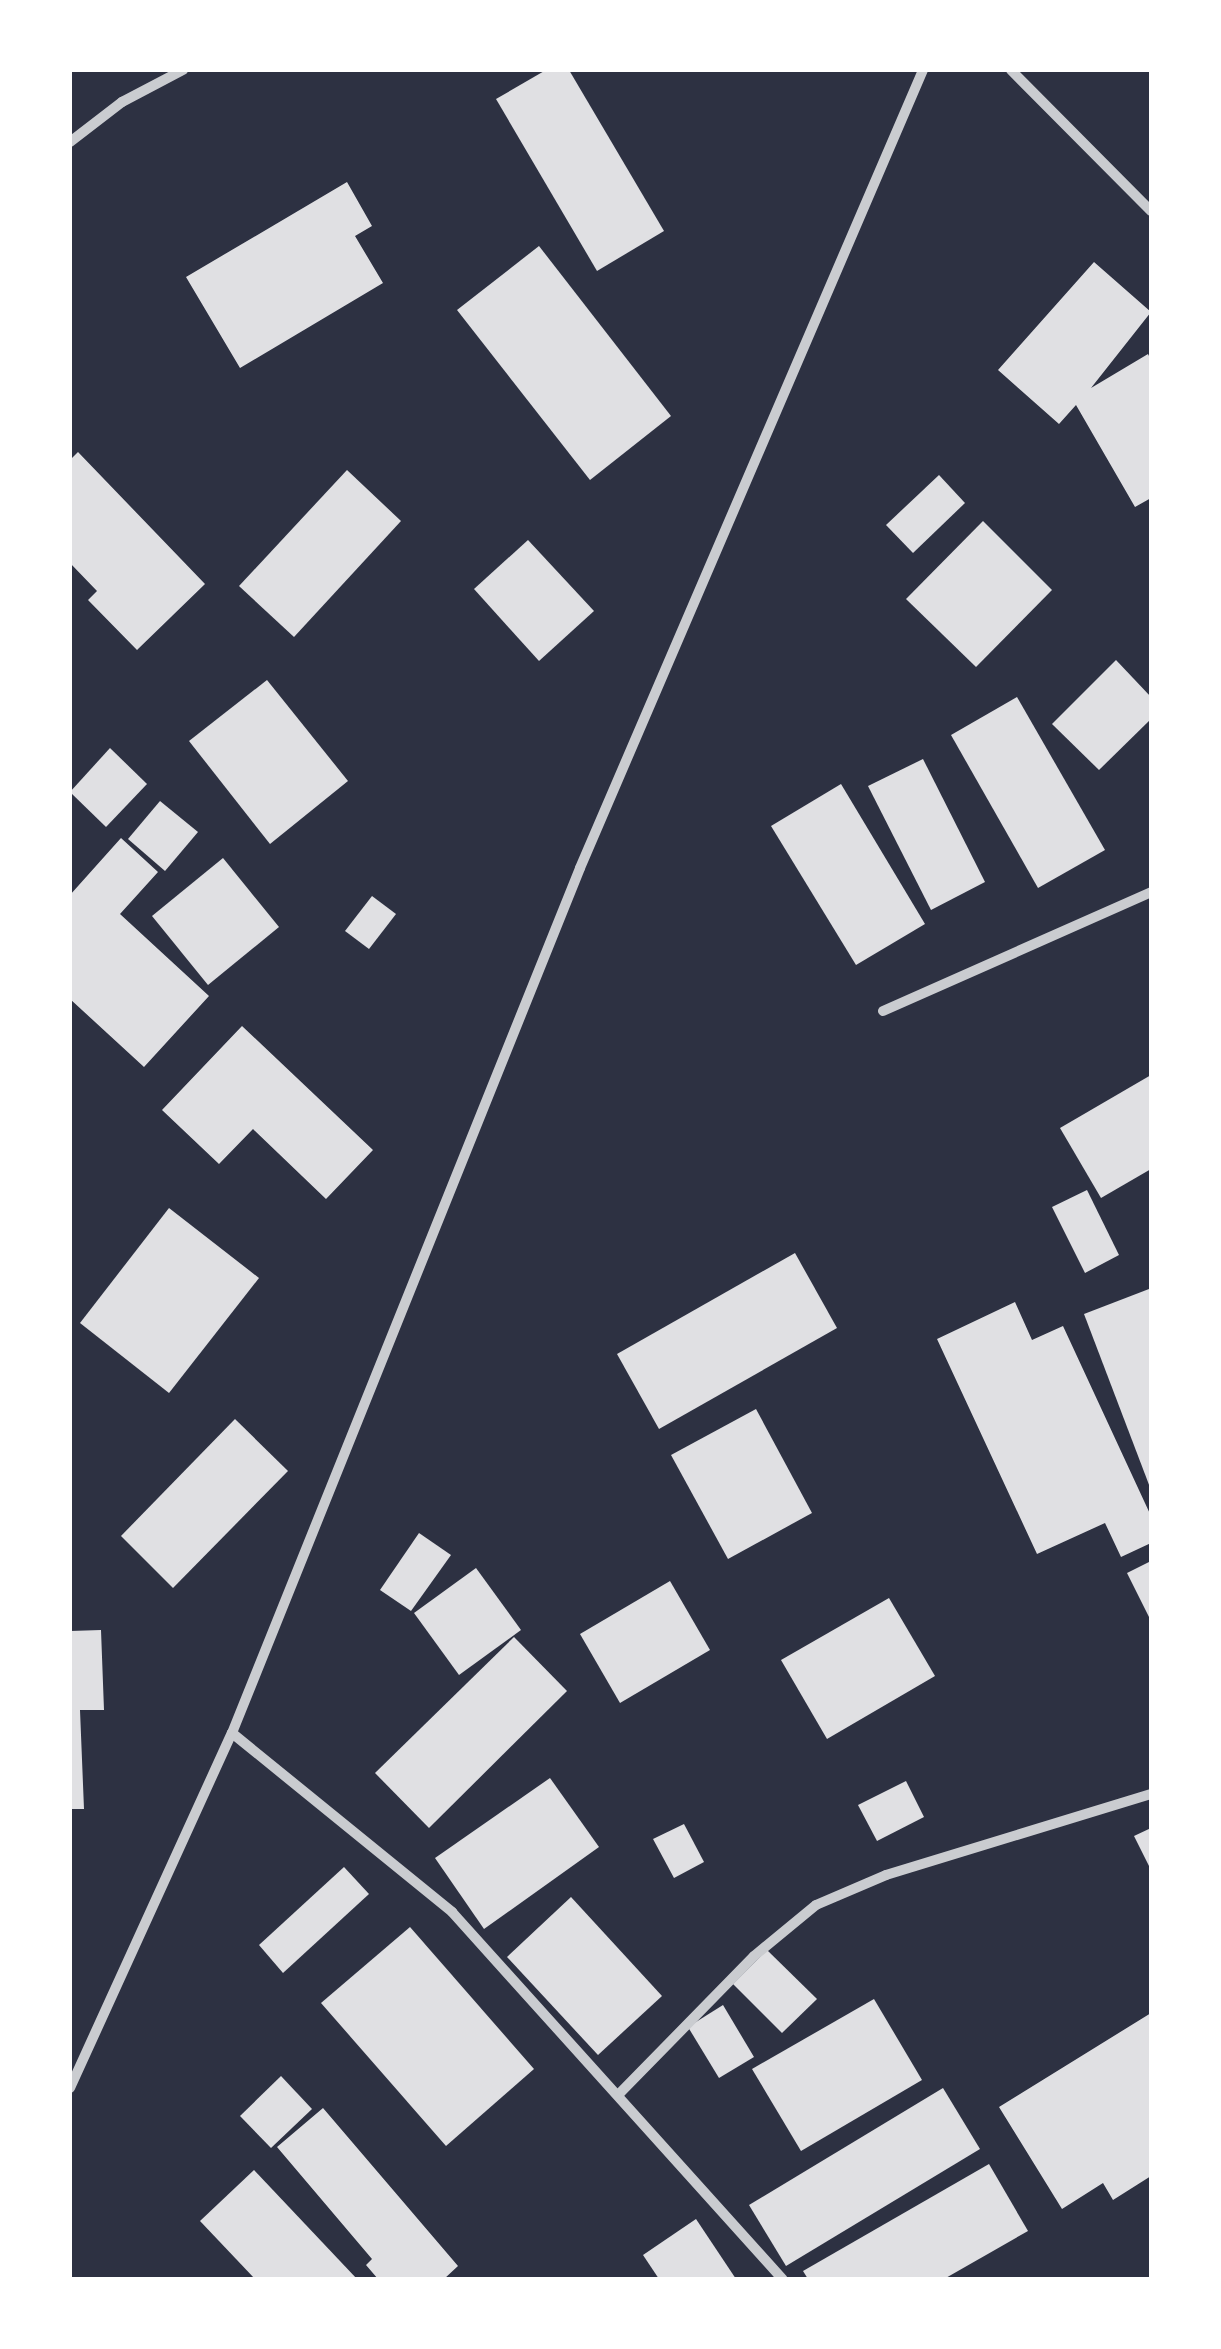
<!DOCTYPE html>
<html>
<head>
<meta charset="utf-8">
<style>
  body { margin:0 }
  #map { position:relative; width:1221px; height:2349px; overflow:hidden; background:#2d3142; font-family:"Nunito Sans",sans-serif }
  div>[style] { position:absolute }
  .building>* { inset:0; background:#e0e0e3 }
  .minor>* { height:10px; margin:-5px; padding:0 5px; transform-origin:5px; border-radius:5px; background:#caccd0 }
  span { translate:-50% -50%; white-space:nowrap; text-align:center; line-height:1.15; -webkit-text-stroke:10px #fff; paint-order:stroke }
  .frame { position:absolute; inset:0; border:72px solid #fff; pointer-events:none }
</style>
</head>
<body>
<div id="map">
  <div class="building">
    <div style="clip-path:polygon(546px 70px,569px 70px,664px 231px,597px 271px,496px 99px)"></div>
    <div style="clip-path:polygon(347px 182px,372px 226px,355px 236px,383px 283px,240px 368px,186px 277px)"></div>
    <div style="clip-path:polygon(539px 246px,671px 416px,590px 480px,457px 310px)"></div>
    <div style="clip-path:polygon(1094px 262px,1151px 312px,1091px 388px,1148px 354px,1151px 360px,1151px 498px,1135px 507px,1076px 405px,1059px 424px,998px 370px)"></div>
    <div style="clip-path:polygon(78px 452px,205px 584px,137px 650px,88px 600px,97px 591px,70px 563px,70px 460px)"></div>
    <div style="clip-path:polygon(347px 470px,401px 521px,294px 637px,239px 586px)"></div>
    <div style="clip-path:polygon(939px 475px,965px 503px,913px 553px,886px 525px)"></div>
    <div style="clip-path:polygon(983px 521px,1052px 590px,976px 667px,906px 599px)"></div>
    <div style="clip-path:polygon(528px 540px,594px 611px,539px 661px,474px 589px)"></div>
    <div style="clip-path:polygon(1116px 660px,1151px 697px,1151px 719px,1099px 770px,1052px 724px)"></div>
    <div style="clip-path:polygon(267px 680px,348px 781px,270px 844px,189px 741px)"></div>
    <div style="clip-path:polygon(1017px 697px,1105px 850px,1038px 888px,951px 735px)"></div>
    <div style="clip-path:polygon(110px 748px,147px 784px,106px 827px,70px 792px)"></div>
    <div style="clip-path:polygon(923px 759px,985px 882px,931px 910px,868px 786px)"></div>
    <div style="clip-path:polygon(841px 784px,925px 924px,856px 965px,771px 826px)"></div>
    <div style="clip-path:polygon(160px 801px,198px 832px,165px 871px,128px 839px)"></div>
    <div style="clip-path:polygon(121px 838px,158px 872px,120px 914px,209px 996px,144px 1067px,70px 999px,70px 895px)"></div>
    <div style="clip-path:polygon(223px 858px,279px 927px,208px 985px,152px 916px)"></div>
    <div style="clip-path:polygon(372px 896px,396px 914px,369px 949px,345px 931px)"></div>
    <div style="clip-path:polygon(242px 1026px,373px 1150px,326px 1199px,253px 1129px,219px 1164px,162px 1110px)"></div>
    <div style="clip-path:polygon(1151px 1075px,1151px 1169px,1101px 1198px,1060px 1128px)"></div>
    <div style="clip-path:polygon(1087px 1190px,1119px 1255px,1085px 1273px,1052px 1207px)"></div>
    <div style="clip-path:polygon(169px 1208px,259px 1278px,169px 1393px,80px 1323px)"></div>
    <div style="clip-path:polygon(795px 1253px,837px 1328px,659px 1429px,617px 1354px)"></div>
    <div style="clip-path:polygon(1149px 1289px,1151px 1295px,1151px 1490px,1084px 1314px)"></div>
    <div style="clip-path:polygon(1015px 1302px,1032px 1340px,1063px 1326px,1151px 1516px,1151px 1543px,1121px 1557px,1105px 1523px,1037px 1554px,937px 1339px)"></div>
    <div style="clip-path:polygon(756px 1409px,812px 1513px,728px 1559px,671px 1455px)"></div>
    <div style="clip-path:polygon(235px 1419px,288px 1471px,173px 1588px,121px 1536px)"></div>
    <div style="clip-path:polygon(419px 1533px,451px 1555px,411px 1611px,380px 1590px)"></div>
    <div style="clip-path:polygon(1151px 1561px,1151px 1621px,1127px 1573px)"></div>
    <div style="clip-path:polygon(476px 1568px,521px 1630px,459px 1675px,414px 1613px)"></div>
    <div style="clip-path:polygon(670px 1581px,710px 1650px,620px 1703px,580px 1634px)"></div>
    <div style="clip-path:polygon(889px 1598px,935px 1676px,827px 1739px,781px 1660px)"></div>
    <div style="clip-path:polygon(101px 1630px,104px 1710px,80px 1710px,84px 1809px,70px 1809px,70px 1631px)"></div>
    <div style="clip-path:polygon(514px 1637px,567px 1691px,429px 1828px,375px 1773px)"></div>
    <div style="clip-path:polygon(550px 1778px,599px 1847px,484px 1929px,435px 1858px)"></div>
    <div style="clip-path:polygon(906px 1781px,924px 1817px,877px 1841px,858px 1805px)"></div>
    <div style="clip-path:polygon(684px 1824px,704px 1862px,674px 1878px,653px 1839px)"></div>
    <div style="clip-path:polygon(1151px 1828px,1151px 1870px,1134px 1836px)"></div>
    <div style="clip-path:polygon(344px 1867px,369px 1894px,283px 1973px,259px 1945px)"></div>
    <div style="clip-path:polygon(571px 1897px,662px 1996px,598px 2055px,507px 1957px)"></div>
    <div style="clip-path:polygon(410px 1927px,534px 2069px,446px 2146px,321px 2003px)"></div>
    <div style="clip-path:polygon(767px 1950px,817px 1999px,782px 2033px,733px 1984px)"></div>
    <div style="clip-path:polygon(874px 1999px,922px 2080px,801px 2151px,752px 2069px)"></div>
    <div style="clip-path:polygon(723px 2005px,754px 2057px,719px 2078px,688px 2027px)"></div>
    <div style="clip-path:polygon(1151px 2013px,1151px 2176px,1113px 2200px,1103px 2183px,1062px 2209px,999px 2107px)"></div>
    <div style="clip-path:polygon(281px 2076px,312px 2109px,271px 2148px,240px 2116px)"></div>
    <div style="clip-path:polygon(943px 2088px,980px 2149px,786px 2266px,749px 2205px)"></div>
    <div style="clip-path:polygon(323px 2108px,458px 2266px,444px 2279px,378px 2279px,366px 2265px,372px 2259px,277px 2147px)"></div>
    <div style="clip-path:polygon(989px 2164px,1028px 2231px,944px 2279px,808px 2279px,803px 2271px)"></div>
    <div style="clip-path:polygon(254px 2170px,357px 2279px,255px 2279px,200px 2221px)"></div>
    <div style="clip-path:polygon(696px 2219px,736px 2279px,659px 2279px,643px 2255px)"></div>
  </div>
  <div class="minor">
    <div style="left:1011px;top:70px;width:199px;rotate:45.2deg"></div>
    <div style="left:70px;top:142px;width:66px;rotate:-37.6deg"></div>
    <div style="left:122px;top:102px;width:69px;rotate:-27.7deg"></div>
    <div style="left:883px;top:1011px;width:293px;rotate:-23.9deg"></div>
    <div style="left:232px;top:1733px;width:284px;rotate:39.1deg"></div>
    <div style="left:452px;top:1912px;width:494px;rotate:48deg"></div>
    <div style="left:70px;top:2088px;width:390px;rotate:-65.5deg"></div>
    <div style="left:232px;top:1733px;width:932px;rotate:-68.08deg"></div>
    <div style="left:580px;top:868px;width:869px;rotate:-66.74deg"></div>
    <div style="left:619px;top:2094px;width:193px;rotate:-45.6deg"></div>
    <div style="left:754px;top:1956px;width:80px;rotate:-39.4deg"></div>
    <div style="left:816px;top:1905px;width:76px;rotate:-23.2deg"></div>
    <div style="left:886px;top:1875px;width:277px;rotate:-17deg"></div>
  </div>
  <div class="frame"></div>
</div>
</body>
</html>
